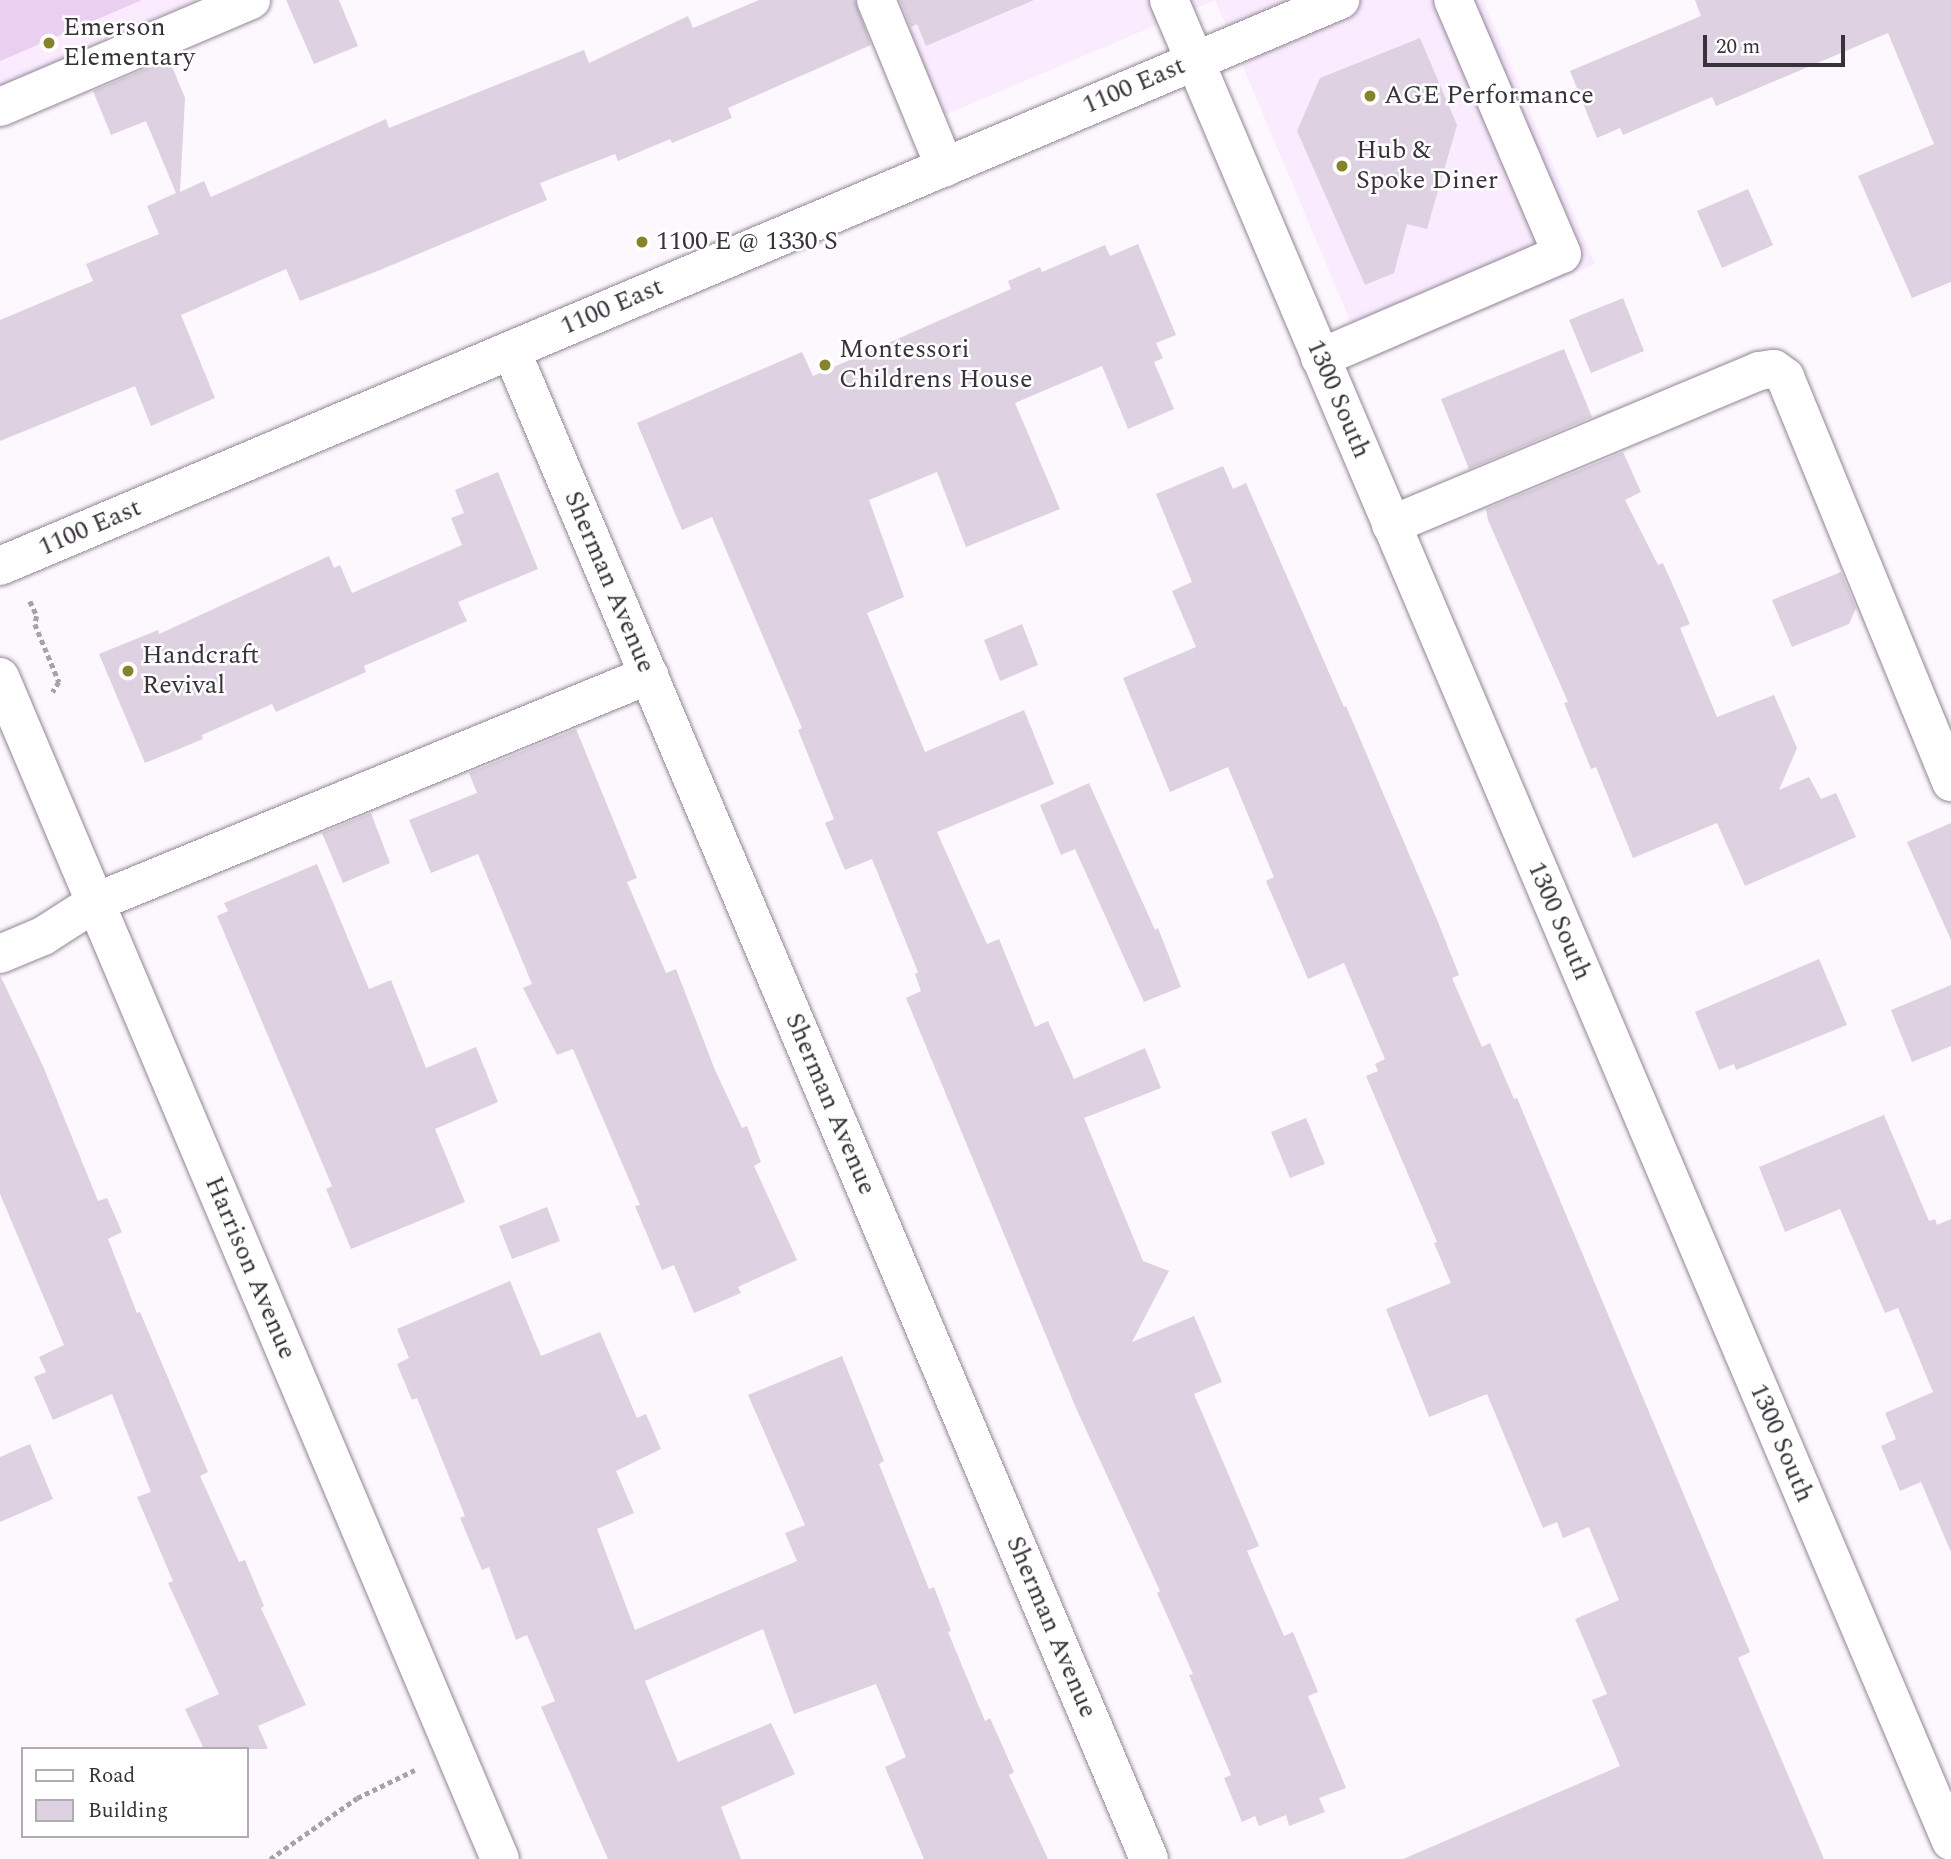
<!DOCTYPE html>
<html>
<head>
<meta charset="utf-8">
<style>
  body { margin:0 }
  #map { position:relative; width:1951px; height:1859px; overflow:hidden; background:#fdf8fe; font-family:Spectral,serif }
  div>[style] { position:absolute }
  .built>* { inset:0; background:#faebfe }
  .green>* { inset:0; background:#e9cff0 }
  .building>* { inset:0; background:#ded1e2 }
  .path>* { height:4.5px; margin-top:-2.25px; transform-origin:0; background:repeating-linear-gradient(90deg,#a7a2a8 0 5px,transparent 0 8.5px) }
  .roads { filter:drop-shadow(0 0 2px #938696) drop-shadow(0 0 2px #938696) }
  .minor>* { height:38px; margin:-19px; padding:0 19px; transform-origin:19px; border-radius:19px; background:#fff }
  .dots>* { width:19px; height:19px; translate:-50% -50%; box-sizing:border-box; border:4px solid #fff; border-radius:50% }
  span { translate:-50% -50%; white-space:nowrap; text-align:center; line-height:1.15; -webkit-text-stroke:5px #fff; paint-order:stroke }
  .poi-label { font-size:26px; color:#38333a }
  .left { translate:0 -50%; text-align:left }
  .street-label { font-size:26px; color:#38333a }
  .legend { position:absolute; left:21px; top:1747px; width:228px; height:91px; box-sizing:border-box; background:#fff; border:2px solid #afadb0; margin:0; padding:9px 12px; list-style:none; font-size:21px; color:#38333a }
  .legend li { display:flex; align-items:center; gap:14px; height:35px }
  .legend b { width:35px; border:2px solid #afadb0 }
  .scale { position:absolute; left:1703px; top:35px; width:142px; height:32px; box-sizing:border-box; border:4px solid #38333a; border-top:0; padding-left:9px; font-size:21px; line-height:24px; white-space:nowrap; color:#38333a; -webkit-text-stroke:5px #fff; paint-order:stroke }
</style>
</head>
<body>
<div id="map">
  <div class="built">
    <div style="clip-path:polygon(0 0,197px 0,0 86px)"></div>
    <div style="clip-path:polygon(857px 0,1483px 0,1595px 264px,1367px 361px,1215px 0,912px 129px)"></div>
  </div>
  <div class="green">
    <div style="clip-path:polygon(0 0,142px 0,0 61px)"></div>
  </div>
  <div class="building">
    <div style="clip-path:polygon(286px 0,339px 0,358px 46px,314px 64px)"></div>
    <div style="clip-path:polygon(759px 0,855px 0,871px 45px,728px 108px,732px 118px,672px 143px,670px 139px,618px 161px,615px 154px,540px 183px,547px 200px,380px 270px,300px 301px,286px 269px,181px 315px,215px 398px,151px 426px,135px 386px,0 441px,0 320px,93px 281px,86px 264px,159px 234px,147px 206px,176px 193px,146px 121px,111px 135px,93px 91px,169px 59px,185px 98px,180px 192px,204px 181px,211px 197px,386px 119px,389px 128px,584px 50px,589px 63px,688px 16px,693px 28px)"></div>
    <div style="clip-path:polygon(900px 0,1034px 0,926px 46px,917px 24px,911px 27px)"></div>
    <div style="clip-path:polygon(1695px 0,1951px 0,1951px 282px,1912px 298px,1858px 176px,1934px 144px,1888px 33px,1716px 106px,1712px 97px,1623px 135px,1620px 128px,1597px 138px,1570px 71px,1701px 16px)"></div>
    <div style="clip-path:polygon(1420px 38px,1457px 125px,1427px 229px,1407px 224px,1394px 273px,1365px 285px,1297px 131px,1320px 78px)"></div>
    <div style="clip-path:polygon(1748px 189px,1773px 245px,1722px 268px,1697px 211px)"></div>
    <div style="clip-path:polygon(1138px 244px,1176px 335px,1156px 343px,1163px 358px,1154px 362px,1174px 409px,1128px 429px,1102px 366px,1015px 403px,1060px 509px,966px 547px,937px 472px,869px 500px,904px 597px,867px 613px,925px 752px,1024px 710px,1054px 784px,937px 832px,987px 944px,999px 939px,1035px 1027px,1048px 1021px,1074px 1079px,1145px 1048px,1161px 1088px,1084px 1118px,1143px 1261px,1169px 1271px,1132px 1342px,1194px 1316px,1222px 1382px,1194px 1394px,1259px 1546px,1247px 1551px,1284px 1636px,1293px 1632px,1318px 1692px,1308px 1696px,1346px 1788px,1319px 1798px,1325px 1812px,1289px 1826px,1286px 1815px,1259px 1826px,1255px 1816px,1242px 1822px,1224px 1778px,1231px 1775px,1189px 1675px,1193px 1674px,1157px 1593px,1160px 1591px,1076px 1408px,906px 998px,921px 991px,915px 974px,918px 972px,872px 859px,845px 870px,825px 823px,834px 819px,798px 730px,802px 728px,712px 517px,682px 530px,637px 423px,802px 352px,813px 376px,1011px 289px,1008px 281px,1040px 267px,1042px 272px,1105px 245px,1110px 256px)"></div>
    <div style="clip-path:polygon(1623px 298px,1644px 351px,1591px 373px,1569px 320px)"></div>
    <div style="clip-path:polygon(1564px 349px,1592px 417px,1469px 469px,1441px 399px)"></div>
    <div style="clip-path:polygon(1623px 452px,1641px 492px,1625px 500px,1658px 565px,1663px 563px,1690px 624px,1680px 628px,1717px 717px,1774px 695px,1797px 748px,1779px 790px,1809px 777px,1821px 799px,1836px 793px,1856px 837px,1745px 886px,1717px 823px,1633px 858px,1596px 767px,1591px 769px,1564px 703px,1568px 702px,1488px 520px,1486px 509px)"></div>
    <div style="clip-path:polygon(1223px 466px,1233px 489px,1246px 483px,1344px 707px,1346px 706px,1438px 922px,1459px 975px,1452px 978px,1482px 1047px,1490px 1043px,1514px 1099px,1517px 1098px,1750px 1652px,1738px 1658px,1824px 1859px,1403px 1859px,1620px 1766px,1592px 1700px,1607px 1694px,1575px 1619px,1619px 1600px,1589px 1527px,1563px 1538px,1557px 1522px,1543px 1528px,1487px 1394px,1429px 1417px,1386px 1309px,1451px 1283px,1434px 1243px,1437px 1242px,1366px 1076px,1378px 1071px,1375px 1064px,1385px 1059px,1344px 963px,1308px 979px,1266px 881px,1274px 877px,1228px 767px,1170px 792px,1123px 678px,1196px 647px,1172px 591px,1192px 582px,1156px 494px)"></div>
    <div style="clip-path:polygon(498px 472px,538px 569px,458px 602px,467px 621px,364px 666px,366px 672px,276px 712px,272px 704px,202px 735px,203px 739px,145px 763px,99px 654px,158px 630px,159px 634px,329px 556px,334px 568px,340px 565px,352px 593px,462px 545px,451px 518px,464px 513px,455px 490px)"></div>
    <div style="clip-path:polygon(1841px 572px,1856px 608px,1849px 624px,1792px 647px,1772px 600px)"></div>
    <div style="clip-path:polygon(1022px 624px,1038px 665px,1000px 681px,984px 640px)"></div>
    <div style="clip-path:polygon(576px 729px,637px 878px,627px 882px,666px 973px,676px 969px,715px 1070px,742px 1128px,747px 1126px,761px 1162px,754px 1166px,797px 1260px,738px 1287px,741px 1293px,694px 1313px,674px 1265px,662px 1270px,635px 1206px,640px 1205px,573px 1049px,557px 1055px,523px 988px,532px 984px,478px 854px,431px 873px,409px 820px,477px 793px,469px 773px)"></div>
    <div style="clip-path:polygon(1089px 783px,1155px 930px,1158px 928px,1181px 987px,1144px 1002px,1075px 849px,1061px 855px,1040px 805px)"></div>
    <div style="clip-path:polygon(371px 813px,390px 863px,343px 883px,322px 833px)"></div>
    <div style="clip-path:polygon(1951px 823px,1951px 940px,1907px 842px)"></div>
    <div style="clip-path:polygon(317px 864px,369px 989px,391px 980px,426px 1068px,476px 1047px,498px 1102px,435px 1129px,465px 1202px,351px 1249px,326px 1189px,332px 1186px,217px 916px,228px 911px,224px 903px)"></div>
    <div style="clip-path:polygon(1819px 959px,1847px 1025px,1736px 1070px,1734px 1064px,1719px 1070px,1695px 1012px)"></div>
    <div style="clip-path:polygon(0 975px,43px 1066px,98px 1201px,107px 1198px,122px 1232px,108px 1239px,137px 1313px,140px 1312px,208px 1472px,200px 1476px,239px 1562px,245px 1560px,264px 1606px,261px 1608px,306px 1705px,258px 1726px,268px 1749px,204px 1749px,185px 1709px,219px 1694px,168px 1583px,173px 1581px,137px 1497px,151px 1492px,112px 1394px,53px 1420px,34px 1377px,46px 1372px,39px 1357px,64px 1345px,0 1194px)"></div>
    <div style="clip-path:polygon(1951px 985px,1951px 1046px,1912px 1062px,1891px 1010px)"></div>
    <div style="clip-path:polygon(1884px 1115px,1929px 1221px,1935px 1219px,1937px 1225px,1951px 1219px,1951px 1552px,1921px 1482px,1900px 1491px,1881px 1446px,1896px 1439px,1885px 1413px,1933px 1392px,1898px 1308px,1885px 1313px,1840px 1209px,1785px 1232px,1759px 1167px)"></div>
    <div style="clip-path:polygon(1306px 1118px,1325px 1164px,1290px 1178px,1271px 1132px)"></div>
    <div style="clip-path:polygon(547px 1207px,560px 1241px,512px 1259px,499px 1226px)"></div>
    <div style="clip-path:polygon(510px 1281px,541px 1356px,600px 1332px,637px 1418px,646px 1414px,661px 1449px,616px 1471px,634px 1513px,597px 1529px,635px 1630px,797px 1561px,785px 1533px,805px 1525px,748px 1395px,842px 1356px,884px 1461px,879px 1464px,929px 1589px,934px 1587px,951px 1631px,948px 1632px,985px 1721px,990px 1718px,1014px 1772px,1009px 1775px,1048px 1859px,924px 1859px,885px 1767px,906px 1757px,876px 1684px,794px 1714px,763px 1629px,645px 1681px,678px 1762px,771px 1723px,795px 1774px,721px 1807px,741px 1859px,608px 1859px,541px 1707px,555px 1701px,527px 1635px,516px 1640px,489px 1567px,482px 1570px,460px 1518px,465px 1516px,417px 1398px,412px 1400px,397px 1364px,409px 1358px,397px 1329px)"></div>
    <div style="clip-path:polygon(30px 1444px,53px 1499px,0 1522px,0 1457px)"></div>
  </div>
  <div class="path">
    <div style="left:30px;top:601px;width:17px;rotate:65deg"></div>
    <div style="left:37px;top:616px;width:8px;rotate:104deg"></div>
    <div style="left:35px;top:624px;width:63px;rotate:67.5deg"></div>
    <div style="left:59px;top:682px;width:12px;rotate:121deg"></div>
    <div style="left:270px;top:1859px;width:106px;rotate:-35deg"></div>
    <div style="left:357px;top:1798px;width:64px;rotate:-25.8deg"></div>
  </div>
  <div class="roads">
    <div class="minor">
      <div style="left:876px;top:0;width:181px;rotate:67.6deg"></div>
      <div style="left:1169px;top:0;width:2000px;rotate:66.99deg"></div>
      <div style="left:0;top:107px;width:273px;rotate:-23.1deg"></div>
      <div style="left:511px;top:350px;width:1638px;rotate:67.08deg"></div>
      <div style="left:1320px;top:358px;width:263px;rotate:-23.3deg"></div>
      <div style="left:1562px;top:254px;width:276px;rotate:-113.2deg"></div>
      <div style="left:1391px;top:525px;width:399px;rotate:-22.7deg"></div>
      <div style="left:1759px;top:371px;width:15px;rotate:-8deg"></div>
      <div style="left:1774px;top:369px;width:14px;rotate:36deg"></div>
      <div style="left:1785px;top:377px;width:438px;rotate:67.7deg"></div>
      <div style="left:0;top:566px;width:1455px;rotate:-22.9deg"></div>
      <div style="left:0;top:677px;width:1283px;rotate:67.07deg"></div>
      <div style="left:0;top:954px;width:47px;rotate:-22.7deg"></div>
      <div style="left:43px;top:936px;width:63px;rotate:-32.7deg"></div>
      <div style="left:96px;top:902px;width:598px;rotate:-22.32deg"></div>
    </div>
  </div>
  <div class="dots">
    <div style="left:49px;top:43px;background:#85842d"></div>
    <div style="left:1370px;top:96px;background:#85842d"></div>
    <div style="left:1342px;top:166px;background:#85842d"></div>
    <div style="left:642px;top:242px;background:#85842d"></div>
    <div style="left:825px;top:365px;background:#85842d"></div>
    <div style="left:128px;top:671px;background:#85842d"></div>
  </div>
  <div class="poi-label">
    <span class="left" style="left:63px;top:43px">Emerson<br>Elementary</span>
    <span class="left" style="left:1384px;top:96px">AGE Performance</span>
    <span class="left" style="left:1356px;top:166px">Hub &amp;<br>Spoke Diner</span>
    <span class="left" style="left:656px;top:242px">1100 E @ 1330 S</span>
    <span class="left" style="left:839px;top:365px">Montessori<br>Childrens House</span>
    <span class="left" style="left:142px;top:671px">Handcraft<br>Revival</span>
  </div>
  <div class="street-label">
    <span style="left:1134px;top:86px;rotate:-23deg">1100 East</span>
    <span style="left:612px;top:307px;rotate:-23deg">1100 East</span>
    <span style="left:1338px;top:399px;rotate:67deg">1300 South</span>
    <span style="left:90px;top:528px;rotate:-23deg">1100 East</span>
    <span style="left:609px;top:582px;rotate:67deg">Sherman Avenue</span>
    <span style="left:1559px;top:921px;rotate:67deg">1300 South</span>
    <span style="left:830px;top:1104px;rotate:67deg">Sherman Avenue</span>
    <span style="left:250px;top:1268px;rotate:67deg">Harrison Avenue</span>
    <span style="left:1781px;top:1443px;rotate:67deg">1300 South</span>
    <span style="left:1051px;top:1627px;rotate:67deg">Sherman Avenue</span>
  </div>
  <ul class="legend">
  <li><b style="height:9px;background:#fff"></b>Road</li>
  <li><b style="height:19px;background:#ded1e2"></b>Building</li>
  </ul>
  <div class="scale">20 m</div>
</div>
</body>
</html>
